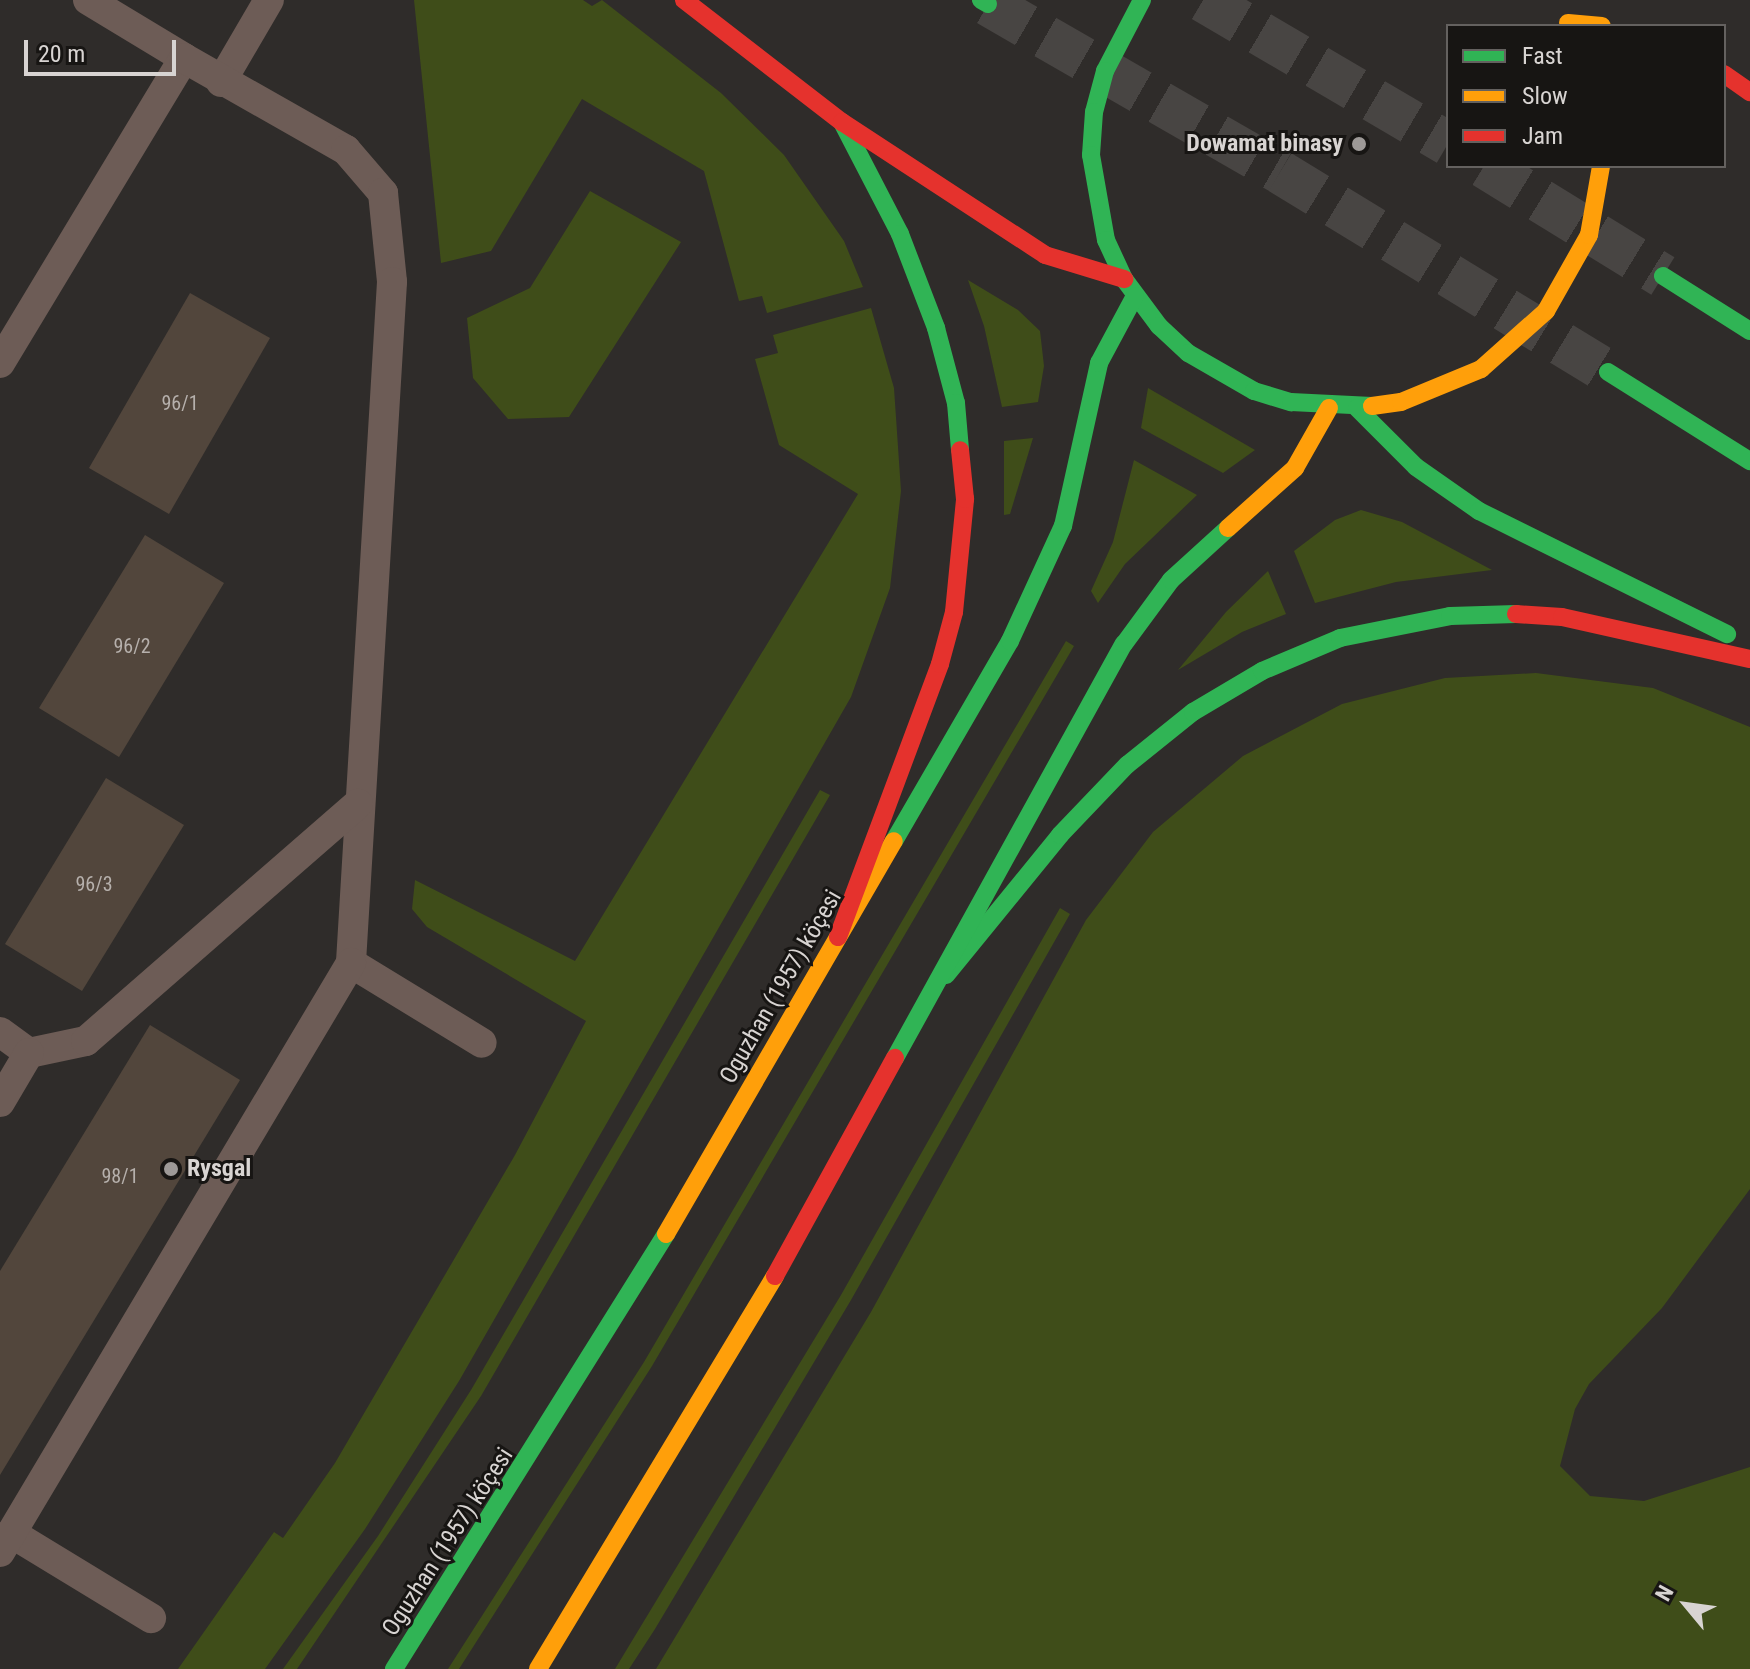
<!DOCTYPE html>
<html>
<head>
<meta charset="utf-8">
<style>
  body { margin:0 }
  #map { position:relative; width:1750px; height:1669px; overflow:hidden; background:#2f2c2a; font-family:"Roboto Condensed",sans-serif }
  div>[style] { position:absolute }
  .green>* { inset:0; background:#3f4d19 }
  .building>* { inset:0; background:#52463c }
  .primary-tunnel>* { height:44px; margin-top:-22px; transform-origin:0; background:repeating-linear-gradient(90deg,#484543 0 44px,transparent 0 66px) }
  .lane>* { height:30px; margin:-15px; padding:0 15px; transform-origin:15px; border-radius:15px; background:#6d5c56 }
  .fast>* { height:18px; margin:-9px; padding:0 9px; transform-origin:9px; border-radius:9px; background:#30b455 }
  .slow>* { height:18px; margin:-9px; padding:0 9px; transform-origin:9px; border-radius:9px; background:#ff9f0a }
  .jam>* { height:18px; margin:-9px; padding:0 9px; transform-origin:9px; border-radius:9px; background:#e5322d }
  .dots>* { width:22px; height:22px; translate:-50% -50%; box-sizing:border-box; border:4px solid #171513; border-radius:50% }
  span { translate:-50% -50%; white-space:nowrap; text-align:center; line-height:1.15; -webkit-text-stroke:6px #171513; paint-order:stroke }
  .number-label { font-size:20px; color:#b6b0ac }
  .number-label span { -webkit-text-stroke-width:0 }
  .poi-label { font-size:24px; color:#d8d4d2; font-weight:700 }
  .right { translate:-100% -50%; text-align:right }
  .left { translate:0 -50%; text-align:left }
  .street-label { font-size:24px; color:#d8d4d2 }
  .legend { position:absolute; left:1446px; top:24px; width:280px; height:144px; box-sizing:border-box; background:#171513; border:2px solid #64615f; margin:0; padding:10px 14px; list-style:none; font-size:24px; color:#d8d4d2 }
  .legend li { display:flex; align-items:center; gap:16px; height:40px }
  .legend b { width:40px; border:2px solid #64615f }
  .north { position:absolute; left:1646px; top:1565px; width:80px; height:80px; -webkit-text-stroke:6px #171513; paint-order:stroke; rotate:299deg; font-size:22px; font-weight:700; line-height:32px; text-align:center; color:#d8d4d2 }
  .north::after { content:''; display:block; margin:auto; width:28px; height:36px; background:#d8d4d2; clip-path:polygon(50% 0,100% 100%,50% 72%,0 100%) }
  .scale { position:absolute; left:24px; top:40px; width:152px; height:36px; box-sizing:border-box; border:4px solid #d8d4d2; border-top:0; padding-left:10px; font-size:24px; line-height:28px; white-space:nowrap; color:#d8d4d2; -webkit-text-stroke:6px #171513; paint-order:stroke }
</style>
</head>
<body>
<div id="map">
  <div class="green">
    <div style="clip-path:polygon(414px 0,583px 0,592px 6px,602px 0,721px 93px,784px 155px,844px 241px,863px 287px,767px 313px,762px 296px,739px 301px,704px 171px,582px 99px,491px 251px,441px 263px)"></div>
    <div style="clip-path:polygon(590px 191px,681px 242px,569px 417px,508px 419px,473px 378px,467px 318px,530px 288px)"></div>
    <div style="clip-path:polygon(968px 280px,1018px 310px,1040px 331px,1044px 366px,1038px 402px,1002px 407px,984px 326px)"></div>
    <div style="clip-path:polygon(871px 308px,894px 388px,901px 491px,890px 588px,851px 697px,459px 1381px,365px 1529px,265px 1669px,178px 1669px,274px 1532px,283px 1538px,335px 1463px,515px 1155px,586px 1021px,427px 927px,412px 909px,415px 880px,575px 961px,858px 494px,779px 445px,755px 359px,778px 353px,773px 335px)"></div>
    <div style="clip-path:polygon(1148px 388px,1255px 450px,1223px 473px,1141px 428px)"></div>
    <div style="clip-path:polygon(1033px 438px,1010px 514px,1004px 515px,1004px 441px)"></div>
    <div style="clip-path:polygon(1134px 460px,1197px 495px,1125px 564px,1098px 603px,1091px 591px,1113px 542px)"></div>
    <div style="clip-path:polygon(1361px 510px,1402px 522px,1492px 570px,1396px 582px,1315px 603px,1294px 551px,1335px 520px)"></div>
    <div style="clip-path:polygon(1268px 571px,1286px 614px,1242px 632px,1178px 670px,1226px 612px)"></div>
    <div style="clip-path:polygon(1066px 641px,1074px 646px,652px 1366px,459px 1669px,448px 1669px,644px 1362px)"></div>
    <div style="clip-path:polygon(1536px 673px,1653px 688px,1750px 727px,1750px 1189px,1662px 1308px,1589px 1384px,1575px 1409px,1560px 1466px,1590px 1496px,1644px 1501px,1750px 1467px,1750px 1669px,656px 1669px,871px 1312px,1086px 920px,1153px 832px,1243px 756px,1342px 704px,1445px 678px)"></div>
    <div style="clip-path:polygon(820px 790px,830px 795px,481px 1396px,297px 1669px,283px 1669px,378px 1536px,471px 1390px)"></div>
    <div style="clip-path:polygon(1060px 908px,1070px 914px,851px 1300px,655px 1629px,629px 1669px,615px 1669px,841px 1295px)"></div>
  </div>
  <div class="building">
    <div style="clip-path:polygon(190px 293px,270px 338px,169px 514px,89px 468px)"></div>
    <div style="clip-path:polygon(145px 535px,224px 583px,119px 757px,39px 708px)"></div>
    <div style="clip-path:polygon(106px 778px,184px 825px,82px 991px,5px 944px)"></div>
    <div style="clip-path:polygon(150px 1025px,240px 1080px,0 1475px,0 1271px)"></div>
  </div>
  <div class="primary-tunnel">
    <div style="left:1203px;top:0;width:284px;rotate:30.4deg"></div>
    <div style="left:988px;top:4px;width:337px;rotate:29.9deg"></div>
    <div style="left:1280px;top:172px;width:384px;rotate:31.4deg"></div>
    <div style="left:1484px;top:166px;width:210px;rotate:31.6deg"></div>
  </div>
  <div class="lane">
    <div style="left:88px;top:0;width:112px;rotate:31.1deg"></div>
    <div style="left:221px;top:82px;width:95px;rotate:-59.7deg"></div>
    <div style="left:0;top:363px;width:356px;rotate:-58.9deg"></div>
    <div style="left:184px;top:58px;width:186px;rotate:29.6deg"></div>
    <div style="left:346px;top:150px;width:57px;rotate:49.3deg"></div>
    <div style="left:383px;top:193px;width:89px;rotate:84.2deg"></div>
    <div style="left:392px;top:282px;width:682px;rotate:93.45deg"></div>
    <div style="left:351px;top:963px;width:153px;rotate:31.4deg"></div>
    <div style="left:0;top:1032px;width:36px;rotate:36deg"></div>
    <div style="left:29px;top:1053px;width:58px;rotate:-11.9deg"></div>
    <div style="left:86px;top:1041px;width:361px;rotate:-41.1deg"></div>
    <div style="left:0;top:1102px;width:57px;rotate:-59.4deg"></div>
    <div style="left:11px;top:1533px;width:164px;rotate:31.3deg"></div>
    <div style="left:0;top:1552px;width:686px;rotate:-59.21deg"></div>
  </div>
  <div class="fast">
    <div style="left:981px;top:0;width:8px;rotate:30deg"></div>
    <div style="left:1142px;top:0;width:80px;rotate:117.5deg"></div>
    <div style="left:1105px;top:71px;width:42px;rotate:105deg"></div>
    <div style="left:1094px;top:112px;width:43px;rotate:94deg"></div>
    <div style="left:1091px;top:155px;width:86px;rotate:80deg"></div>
    <div style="left:1106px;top:240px;width:43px;rotate:65.2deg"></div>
    <div style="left:1124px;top:279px;width:59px;rotate:53.3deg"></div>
    <div style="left:1159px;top:326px;width:40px;rotate:43deg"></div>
    <div style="left:1188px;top:353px;width:76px;rotate:29.9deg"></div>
    <div style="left:1254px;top:391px;width:39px;rotate:17deg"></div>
    <div style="left:1291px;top:402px;width:81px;rotate:2.8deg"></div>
    <div style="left:842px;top:122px;width:126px;rotate:62.6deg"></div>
    <div style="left:900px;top:234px;width:101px;rotate:69deg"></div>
    <div style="left:936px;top:328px;width:78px;rotate:75.1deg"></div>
    <div style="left:956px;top:403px;width:47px;rotate:85.1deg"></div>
    <div style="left:1663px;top:276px;width:103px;rotate:32.3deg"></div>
    <div style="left:1608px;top:372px;width:168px;rotate:32.1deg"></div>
    <div style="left:1357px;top:408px;width:83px;rotate:45deg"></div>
    <div style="left:1416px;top:467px;width:77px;rotate:34.9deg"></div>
    <div style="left:1479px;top:511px;width:277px;rotate:26.4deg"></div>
    <div style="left:894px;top:841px;width:231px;rotate:-59.9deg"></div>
    <div style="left:1010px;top:641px;width:127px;rotate:-65.3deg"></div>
    <div style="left:1063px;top:526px;width:167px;rotate:-77.5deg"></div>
    <div style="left:1099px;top:363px;width:76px;rotate:-61.8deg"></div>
    <div style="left:946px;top:975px;width:181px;rotate:-50.8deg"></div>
    <div style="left:1060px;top:835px;width:97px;rotate:-46.3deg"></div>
    <div style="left:1127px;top:765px;width:85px;rotate:-38.8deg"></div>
    <div style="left:1193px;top:712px;width:80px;rotate:-30.7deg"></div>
    <div style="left:1262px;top:671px;width:85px;rotate:-22.9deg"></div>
    <div style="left:1340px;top:638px;width:112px;rotate:-11.3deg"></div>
    <div style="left:1450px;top:616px;width:66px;rotate:-1.7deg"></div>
    <div style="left:895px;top:1058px;width:473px;rotate:-61.1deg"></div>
    <div style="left:1124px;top:644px;width:79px;rotate:-53.7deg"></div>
    <div style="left:1171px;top:580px;width:77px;rotate:-42.4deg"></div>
    <div style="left:394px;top:1669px;width:513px;rotate:-57.98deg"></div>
  </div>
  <div class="slow">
    <div style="left:1568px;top:23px;width:34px;rotate:5deg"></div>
    <div style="left:1372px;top:406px;width:29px;rotate:-8deg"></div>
    <div style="left:1401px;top:402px;width:87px;rotate:-22.4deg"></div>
    <div style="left:1481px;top:369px;width:87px;rotate:-41.7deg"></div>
    <div style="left:1546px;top:311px;width:87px;rotate:-60.5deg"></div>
    <div style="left:1589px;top:235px;width:70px;rotate:-80.1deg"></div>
    <div style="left:1228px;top:528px;width:90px;rotate:-41.8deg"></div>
    <div style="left:1295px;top:468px;width:69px;rotate:-60.5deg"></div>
    <div style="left:666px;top:1234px;width:454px;rotate:-59.9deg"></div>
    <div style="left:538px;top:1669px;width:459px;rotate:-58.9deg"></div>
  </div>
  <div class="jam">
    <div style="left:684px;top:0;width:200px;rotate:37.7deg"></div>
    <div style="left:842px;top:122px;width:243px;rotate:33.2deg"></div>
    <div style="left:1045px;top:255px;width:83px;rotate:16.9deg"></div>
    <div style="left:1724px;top:74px;width:32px;rotate:35deg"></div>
    <div style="left:1516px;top:614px;width:46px;rotate:3.7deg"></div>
    <div style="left:1562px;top:617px;width:193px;rotate:12.6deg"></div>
    <div style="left:838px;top:937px;width:291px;rotate:-69.5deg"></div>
    <div style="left:940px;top:664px;width:54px;rotate:-74.9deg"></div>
    <div style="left:954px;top:612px;width:114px;rotate:-84.4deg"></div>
    <div style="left:965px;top:499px;width:49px;rotate:-95.8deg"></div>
    <div style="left:775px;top:1276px;width:249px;rotate:-61.2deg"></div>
  </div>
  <div class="dots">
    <div style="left:1359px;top:144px;background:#9d9997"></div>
    <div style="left:171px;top:1169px;background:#9d9997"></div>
  </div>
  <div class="number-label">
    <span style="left:180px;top:403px">96/1</span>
    <span style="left:132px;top:646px">96/2</span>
    <span style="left:94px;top:884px">96/3</span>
    <span style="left:120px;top:1176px">98/1</span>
  </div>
  <div class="poi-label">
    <span class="right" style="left:1343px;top:144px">Dowamat binasy</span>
    <span class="left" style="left:187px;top:1169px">Rysgal</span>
  </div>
  <div class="street-label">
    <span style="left:781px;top:987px;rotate:-60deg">Oguzhan (1957) köçesi</span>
    <span style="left:448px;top:1542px;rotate:-57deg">Oguzhan (1957) köçesi</span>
  </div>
  <ul class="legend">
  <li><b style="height:10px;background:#30b455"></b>Fast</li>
  <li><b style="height:10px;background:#ff9f0a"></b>Slow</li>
  <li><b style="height:10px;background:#e5322d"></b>Jam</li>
  </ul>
  <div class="north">N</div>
  <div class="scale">20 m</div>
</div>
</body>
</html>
